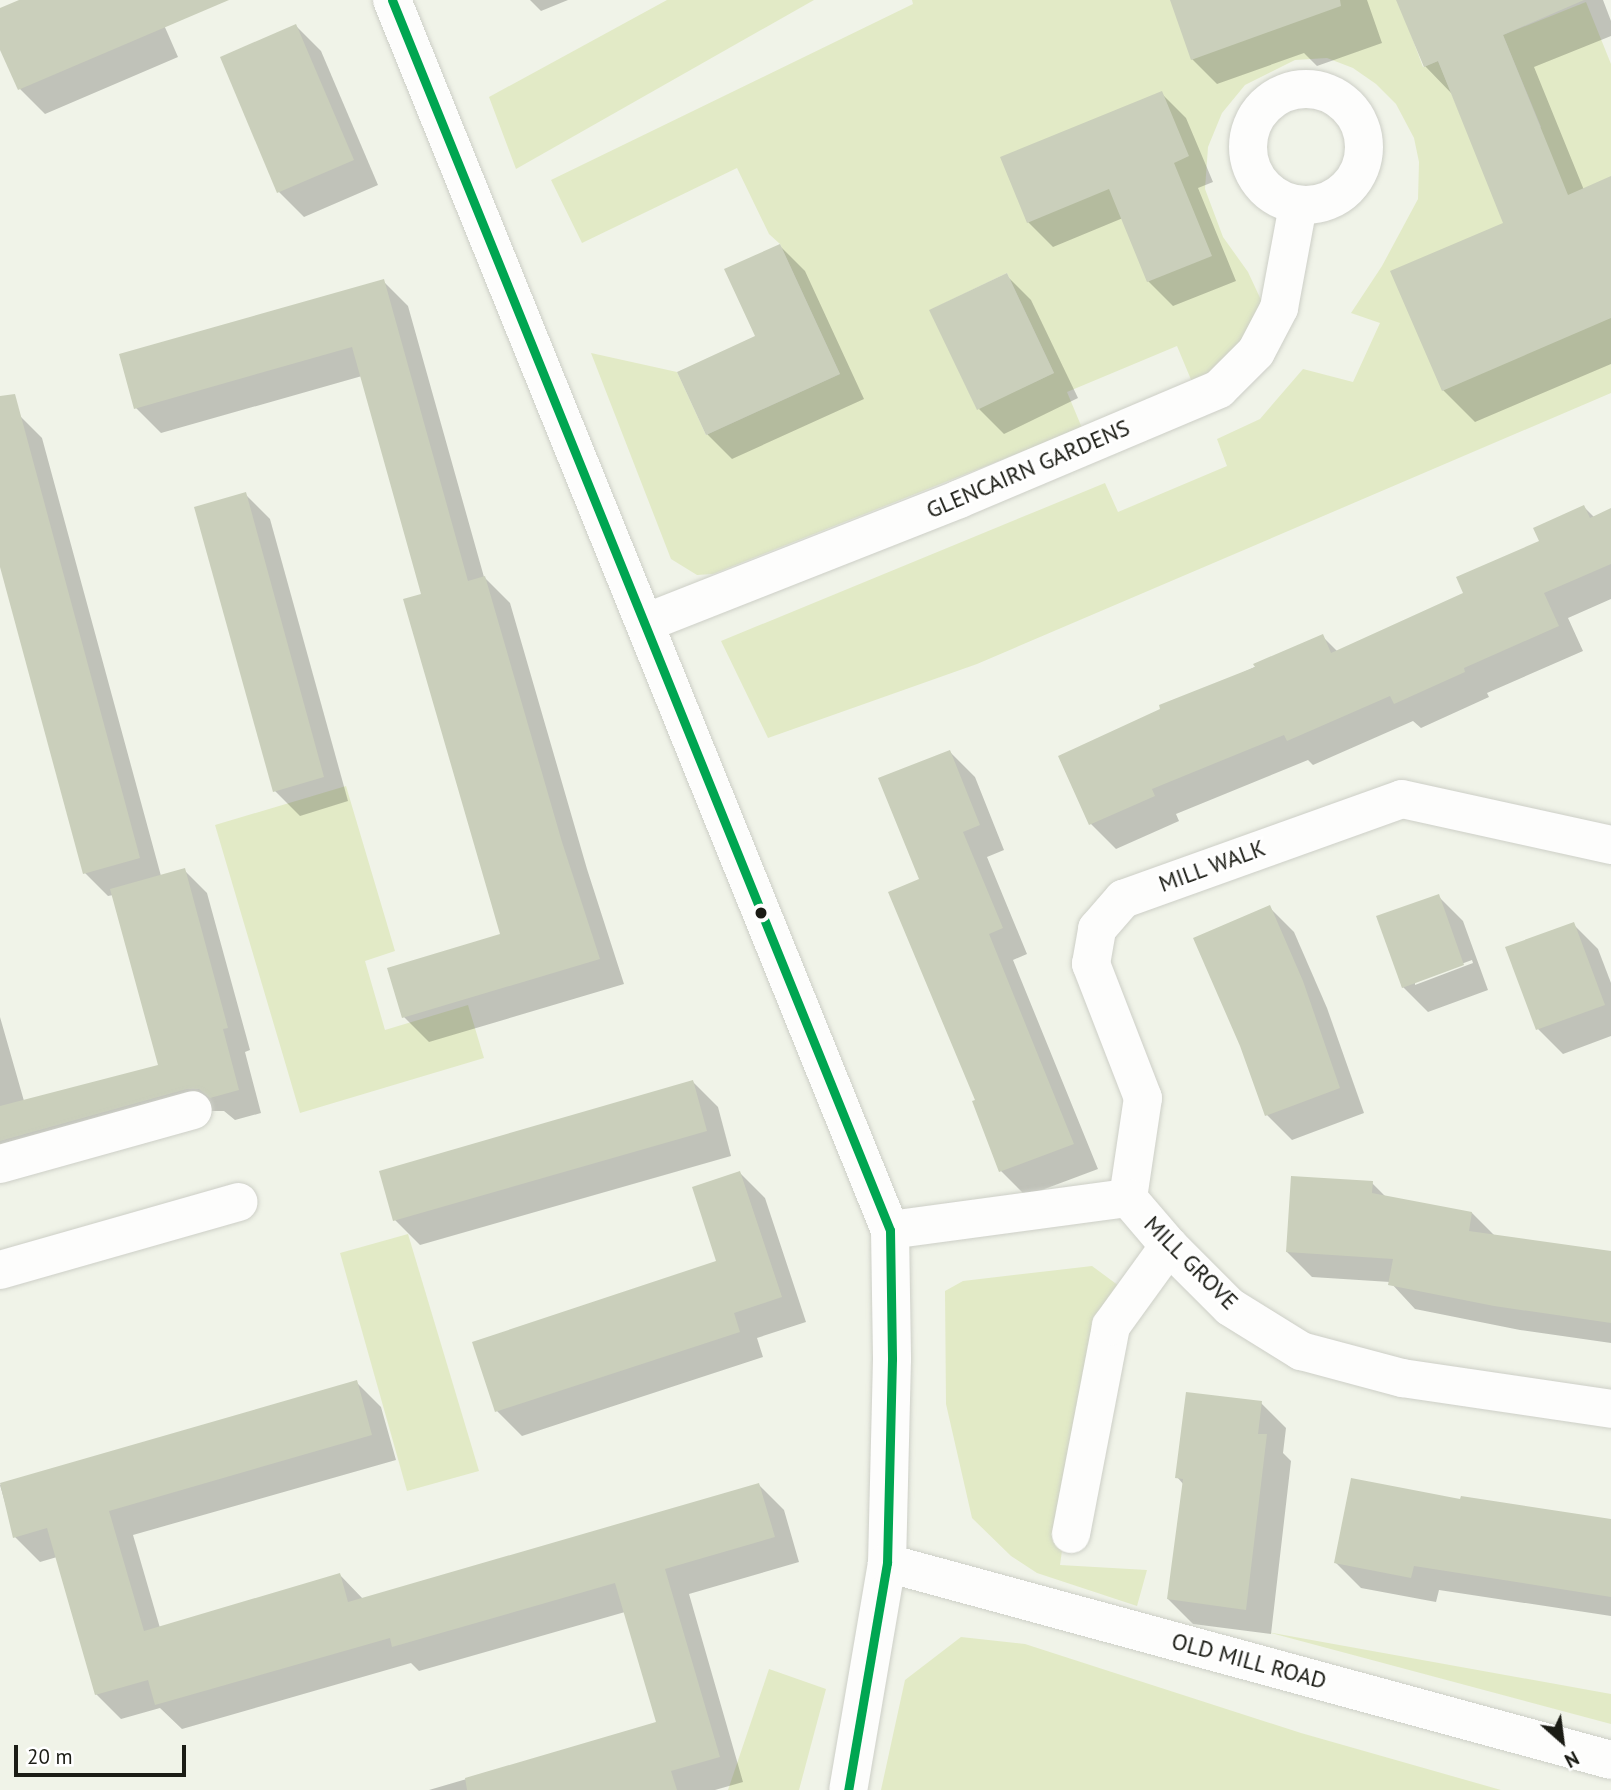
<!DOCTYPE html>
<html>
<head>
<meta charset="utf-8">
<style>
  body { margin:0 }
  #map { position:relative; width:1611px; height:1790px; overflow:hidden; background:#f0f3e8; font-family:"PT Sans",sans-serif }
  div>[style] { position:absolute }
  .green>* { inset:0; background:#e2eac6 }
  .shadow>* { inset:0; background:#0003 }
  .building>* { inset:0; background:#cacfbb }
  .roads { filter:drop-shadow(0 0 2px #cdcfc7) drop-shadow(0 0 2px #cdcfc7) }
  .minor>* { height:38px; margin:-19px; padding:0 19px; transform-origin:19px; border-radius:19px; background:#fdfdfc }
  .minor>.ring { margin:-19px; padding:0; box-sizing:content-box; background:none; border:38px solid #fdfdfc; border-radius:50% }
  .bus-1>* { height:9px; margin:-4.5px; padding:0 4.5px; transform-origin:4.5px; border-radius:4.5px; background:#00a651 }
  .dots>* { width:19px; height:19px; translate:-50% -50%; box-sizing:border-box; border:4px solid #fff; border-radius:50% }
  span { translate:-50% -50%; white-space:nowrap; text-align:center; line-height:1.15; -webkit-text-stroke:5px #fff; paint-order:stroke }
  .street-label { font-size:23px; color:#1b1c15 }
  .north { position:absolute; left:1527px; top:1706px; width:70px; height:70px; -webkit-text-stroke:5px #fff; paint-order:stroke; rotate:152deg; font-size:19px; font-weight:700; line-height:28px; text-align:center; color:#1b1c15 }
  .north::after { content:''; display:block; margin:auto; width:24px; height:32px; background:#1b1c15; clip-path:polygon(50% 0,100% 100%,50% 72%,0 100%) }
  .scale { position:absolute; left:14px; top:1745px; width:172px; height:32px; box-sizing:border-box; border:4px solid #1b1c15; border-top:0; padding-left:9px; font-size:21px; line-height:24px; white-space:nowrap; color:#1b1c15; -webkit-text-stroke:5px #fff; paint-order:stroke }
</style>
</head>
<body>
<div id="map">
  <div class="green">
    <div style="clip-path:polygon(667px 0,814px 0,516px 169px,489px 97px)"></div>
    <div style="clip-path:polygon(evenodd,912px 0,1398px 0,1423px 67px,1438px 61px,1476px 153px,1541px 127px,1503px 35px,1586px 2px,1611px 64px,1611px 393px,977px 664px,768px 738px,721px 641px,1105px 483px,1118px 512px,1227px 466px,1217px 439px,1260px 419px,1303px 369px,1353px 382px,1380px 323px,1351px 313px,1382px 266px,1418px 199px,1419px 162px,1414px 138px,1396px 104px,1376px 84px,1353px 68px,1327px 58px,1295px 60px,1245px 85px,1222px 113px,1208px 147px,1205px 189px,1223px 237px,1248px 272px,1262px 302px,1251px 349px,1192px 382px,1177px 346px,1067px 392px,1082px 428px,713px 574px,697px 575px,671px 559px,591px 353px,677px 372px,706px 435px,840px 374px,780px 244px,769px 234px,737px 168px,582px 243px,551px 180px,913px 4px,912px 0,1007px 273px,1054px 373px,977px 409px,930px 310px,1007px 273px)"></div>
    <div style="clip-path:polygon(346px 786px,395px 951px,365px 961px,385px 1030px,468px 1005px,484px 1058px,300px 1113px,215px 825px)"></div>
    <div style="clip-path:polygon(408px 1234px,479px 1471px,407px 1491px,340px 1253px)"></div>
    <div style="clip-path:polygon(1092px 1266px,1134px 1297px,1089px 1353px,1060px 1565px,1147px 1570px,1137px 1606px,1037px 1573px,1011px 1556px,972px 1518px,946px 1404px,945px 1291px,963px 1281px)"></div>
    <div style="clip-path:polygon(1267px 1632px,1611px 1694px,1611px 1724px)"></div>
    <div style="clip-path:polygon(961px 1637px,1025px 1644px,1301px 1733px,1501px 1790px,881px 1790px,905px 1680px)"></div>
    <div style="clip-path:polygon(769px 1669px,826px 1689px,799px 1790px,728px 1790px)"></div>
  </div>
  <div class="shadow">
    <div style="clip-path:polygon(24px 0,153px 0,178px 57px,45px 114px,20px 89px,0 45px,0 10px)"></div>
    <div style="clip-path:polygon(530px 0,568px 0,541px 11px)"></div>
    <div style="clip-path:polygon(1171px 0,1367px 0,1382px 43px,1317px 66px,1304px 53px,1217px 84px,1192px 59px)"></div>
    <div style="clip-path:polygon(1402px 0,1603px 0,1611px 21px,1611px 36px,1534px 67px,1584px 190px,1611px 178px,1611px 364px,1475px 422px,1443px 390px,1506px 223px,1453px 95px,1425px 66px)"></div>
    <div style="clip-path:polygon(296px 26px,321px 51px,378px 185px,304px 217px,279px 192px)"></div>
    <div style="clip-path:polygon(1161px 93px,1186px 118px,1213px 182px,1198px 188px,1236px 281px,1173px 306px,1148px 281px,1123px 218px,1053px 247px,1028px 222px)"></div>
    <div style="clip-path:polygon(780px 246px,805px 271px,864px 399px,732px 459px,707px 434px,758px 337px)"></div>
    <div style="clip-path:polygon(1006px 275px,1031px 300px,1078px 398px,1004px 434px,979px 409px)"></div>
    <div style="clip-path:polygon(383px 281px,408px 306px,484px 577px,510px 603px,587px 869px,624px 984px,429px 1042px,404px 1017px,503px 935px,423px 595px,362px 376px,161px 433px,136px 408px)"></div>
    <div style="clip-path:polygon(19px 415px,42px 438px,161px 876px,184px 870px,207px 893px,250px 1050px,245px 1052px,261px 1113px,235px 1120px,224px 1111px,211px 1111px,0 1181px,0 1017px,24px 1101px,160px 1066px,113px 895px,108px 896px,85px 873px,0 560px,0 420px)"></div>
    <div style="clip-path:polygon(245px 494px,270px 519px,348px 801px,300px 816px,275px 791px)"></div>
    <div style="clip-path:polygon(1584px 507px,1595px 518px,1611px 510px,1611px 599px,1568px 618px,1583px 651px,1487px 693px,1489px 697px,1421px 728px,1413px 721px,1313px 765px,1308px 760px,1176px 814px,1179px 821px,1116px 849px,1091px 824px,1060px 757px,1322px 636px,1338px 652px,1465px 594px,1541px 542px)"></div>
    <div style="clip-path:polygon(950px 752px,975px 777px,1004px 850px,987px 857px,1027px 954px,1013px 960px,1098px 1169px,1026px 1196px,1001px 1171px,977px 1101px,921px 880px)"></div>
    <div style="clip-path:polygon(evenodd,1438px 896px,1463px 921px,1488px 990px,1428px 1012px,1403px 987px,1438px 896px,1472px 960px,1473px 963px,1415px 985px,1415px 981px,1472px 960px)"></div>
    <div style="clip-path:polygon(1269px 907px,1294px 932px,1327px 1008px,1364px 1113px,1292px 1140px,1267px 1115px)"></div>
    <div style="clip-path:polygon(1573px 924px,1598px 949px,1611px 983px,1611px 1036px,1563px 1054px,1538px 1029px,1507px 948px)"></div>
    <div style="clip-path:polygon(693px 1082px,718px 1107px,731px 1156px,420px 1245px,395px 1220px)"></div>
    <div style="clip-path:polygon(740px 1173px,765px 1198px,806px 1322px,757px 1338px,763px 1357px,522px 1436px,497px 1411px,718px 1262px)"></div>
    <div style="clip-path:polygon(1372px 1183px,1387px 1198px,1472px 1213px,1495px 1236px,1611px 1257px,1611px 1343px,1520px 1330px,1415px 1309px,1390px 1282px,1312px 1277px,1287px 1252px)"></div>
    <div style="clip-path:polygon(356px 1382px,381px 1407px,396px 1460px,133px 1535px,160px 1628px,340px 1575px,364px 1600px,759px 1485px,784px 1510px,799px 1562px,689px 1594px,743px 1782px,715px 1790px,429px 1790px,658px 1723px,625px 1612px,419px 1671px,411px 1663px,182px 1729px,160px 1708px,121px 1719px,96px 1694px,57px 1557px,40px 1562px,15px 1537px,0 1485px)"></div>
    <div style="clip-path:polygon(1261px 1403px,1286px 1428px,1283px 1453px,1291px 1461px,1271px 1634px,1193px 1624px,1168px 1599px,1184px 1485px,1177px 1477px)"></div>
    <div style="clip-path:polygon(1462px 1501px,1611px 1521px,1611px 1616px,1439px 1590px,1436px 1602px,1361px 1588px,1336px 1563px)"></div>
  </div>
  <div class="building">
    <div style="clip-path:polygon(19px 0,229px 0,18px 90px,0 50px,0 8px)"></div>
    <div style="clip-path:polygon(1170px 0,1340px 0,1341px 6px,1191px 60px)"></div>
    <div style="clip-path:polygon(1396px 0,1584px 0,1503px 35px,1568px 195px,1611px 176px,1611px 318px,1442px 391px,1390px 271px,1503px 223px,1438px 61px,1424px 67px)"></div>
    <div style="clip-path:polygon(296px 24px,354px 160px,277px 193px,220px 57px)"></div>
    <div style="clip-path:polygon(1162px 91px,1189px 156px,1174px 163px,1212px 256px,1147px 282px,1109px 189px,1027px 223px,1000px 157px)"></div>
    <div style="clip-path:polygon(780px 244px,840px 374px,706px 435px,677px 372px,755px 336px,724px 269px)"></div>
    <div style="clip-path:polygon(1007px 273px,1054px 373px,977px 410px,929px 310px)"></div>
    <div style="clip-path:polygon(384px 279px,468px 581px,485px 576px,562px 842px,600px 959px,402px 1018px,387px 968px,500px 934px,403px 599px,421px 594px,352px 347px,134px 409px,119px 354px)"></div>
    <div style="clip-path:polygon(15px 394px,140px 858px,83px 874px,0 567px,0 396px)"></div>
    <div style="clip-path:polygon(246px 492px,324px 777px,273px 792px,194px 507px)"></div>
    <div style="clip-path:polygon(1584px 505px,1590px 518px,1611px 508px,1611px 564px,1544px 593px,1559px 626px,1464px 668px,1465px 672px,1394px 704px,1390px 696px,1287px 741px,1284px 735px,1152px 789px,1155px 796px,1089px 825px,1058px 756px,1160px 709px,1159px 705px,1255px 667px,1253px 664px,1323px 634px,1331px 653px,1463px 593px,1456px 577px,1539px 541px,1533px 528px)"></div>
    <div style="clip-path:polygon(950px 750px,980px 825px,963px 832px,1003px 928px,989px 934px,1074px 1144px,999px 1172px,972px 1101px,975px 1100px,888px 892px,919px 879px,878px 778px)"></div>
    <div style="clip-path:polygon(185px 868px,228px 1028px,223px 1029px,239px 1090px,210px 1098px,199px 1089px,187px 1089px,0 1141px,0 1106px,158px 1065px,110px 889px)"></div>
    <div style="clip-path:polygon(1439px 894px,1464px 965px,1402px 988px,1376px 916px)"></div>
    <div style="clip-path:polygon(1270px 905px,1303px 981px,1340px 1088px,1265px 1116px,1240px 1046px,1193px 938px)"></div>
    <div style="clip-path:polygon(1574px 922px,1605px 1005px,1536px 1030px,1505px 947px)"></div>
    <div style="clip-path:polygon(693px 1080px,707px 1131px,393px 1221px,379px 1171px)"></div>
    <div style="clip-path:polygon(740px 1171px,782px 1297px,734px 1313px,740px 1332px,495px 1412px,472px 1342px,716px 1261px,692px 1187px)"></div>
    <div style="clip-path:polygon(1291px 1176px,1373px 1181px,1372px 1193px,1472px 1212px,1469px 1231px,1611px 1251px,1611px 1323px,1494px 1306px,1388px 1285px,1393px 1259px,1286px 1252px)"></div>
    <div style="clip-path:polygon(357px 1380px,372px 1435px,109px 1511px,144px 1631px,340px 1573px,348px 1602px,759px 1483px,775px 1537px,665px 1569px,720px 1757px,671px 1771px,677px 1790px,467px 1790px,465px 1778px,656px 1722px,615px 1583px,392px 1647px,390px 1638px,155px 1705px,148px 1680px,95px 1695px,47px 1528px,13px 1538px,0 1483px)"></div>
    <div style="clip-path:polygon(1186px 1392px,1262px 1401px,1258px 1434px,1267px 1434px,1246px 1610px,1167px 1599px,1183px 1479px,1175px 1478px)"></div>
    <div style="clip-path:polygon(1351px 1478px,1460px 1499px,1461px 1496px,1611px 1519px,1611px 1597px,1414px 1566px,1411px 1578px,1334px 1563px)"></div>
  </div>
  <div class="roads">
    <div class="minor">
      <div style="left:392px;top:0;width:1327px;rotate:67.96deg"></div>
      <div style="left:890px;top:1230px;width:129px;rotate:89.1deg"></div>
      <div style="left:892px;top:1359px;width:204px;rotate:91.4deg"></div>
      <div style="left:887px;top:1563px;width:230px;rotate:99.7deg"></div>
      <div class="ring" style="left:1248px;top:89px;width:78px;height:78px"></div>
      <div style="left:645px;top:623px;width:338px;rotate:-21.5deg"></div>
      <div style="left:959px;top:499px;width:282px;rotate:-22.9deg"></div>
      <div style="left:1219px;top:389px;width:52px;rotate:-45deg"></div>
      <div style="left:1256px;top:352px;width:50px;rotate:-62.4deg"></div>
      <div style="left:1279px;top:308px;width:105px;rotate:-79.5deg"></div>
      <div style="left:0;top:1164px;width:200px;rotate:-15.6deg"></div>
      <div style="left:1128px;top:1198px;width:101px;rotate:-81.5deg"></div>
      <div style="left:1143px;top:1098px;width:144px;rotate:-111.2deg"></div>
      <div style="left:1091px;top:964px;width:36px;rotate:-80deg"></div>
      <div style="left:1097px;top:929px;width:40px;rotate:-49deg"></div>
      <div style="left:1123px;top:899px;width:296px;rotate:-19.7deg"></div>
      <div style="left:1402px;top:799px;width:214px;rotate:12.4deg"></div>
      <div style="left:890px;top:1230px;width:240px;rotate:-7.7deg"></div>
      <div style="left:1128px;top:1198px;width:63px;rotate:49.5deg"></div>
      <div style="left:1169px;top:1246px;width:86px;rotate:45deg"></div>
      <div style="left:1230px;top:1307px;width:84px;rotate:31.8deg"></div>
      <div style="left:1301px;top:1351px;width:105px;rotate:15deg"></div>
      <div style="left:1402px;top:1378px;width:211px;rotate:8.4deg"></div>
      <div style="left:0;top:1270px;width:248px;rotate:-15.9deg"></div>
      <div style="left:1071px;top:1534px;width:212px;rotate:-79.1deg"></div>
      <div style="left:1111px;top:1326px;width:99px;rotate:-54.1deg"></div>
      <div style="left:887px;top:1563px;width:750px;rotate:15.22deg"></div>
    </div>
  </div>
  <div class="bus-1">
    <div style="left:392px;top:0;width:1327px;rotate:67.96deg"></div>
    <div style="left:890px;top:1230px;width:129px;rotate:89.1deg"></div>
    <div style="left:892px;top:1359px;width:204px;rotate:91.4deg"></div>
    <div style="left:887px;top:1563px;width:230px;rotate:99.7deg"></div>
  </div>
  <div class="dots">
    <div style="left:761px;top:913px;background:#1b1c15"></div>
  </div>
  <div class="street-label">
    <span style="left:1028px;top:469px;rotate:-23deg">GLENCAIRN GARDENS</span>
    <span style="left:1212px;top:866px;rotate:-20deg">MILL WALK</span>
    <span style="left:1191px;top:1263px;rotate:45deg">MILL GROVE</span>
    <span style="left:1249px;top:1661px;rotate:15deg">OLD MILL ROAD</span>
  </div>
  <div class="north">N</div>
  <div class="scale">20 m</div>
</div>
</body>
</html>
